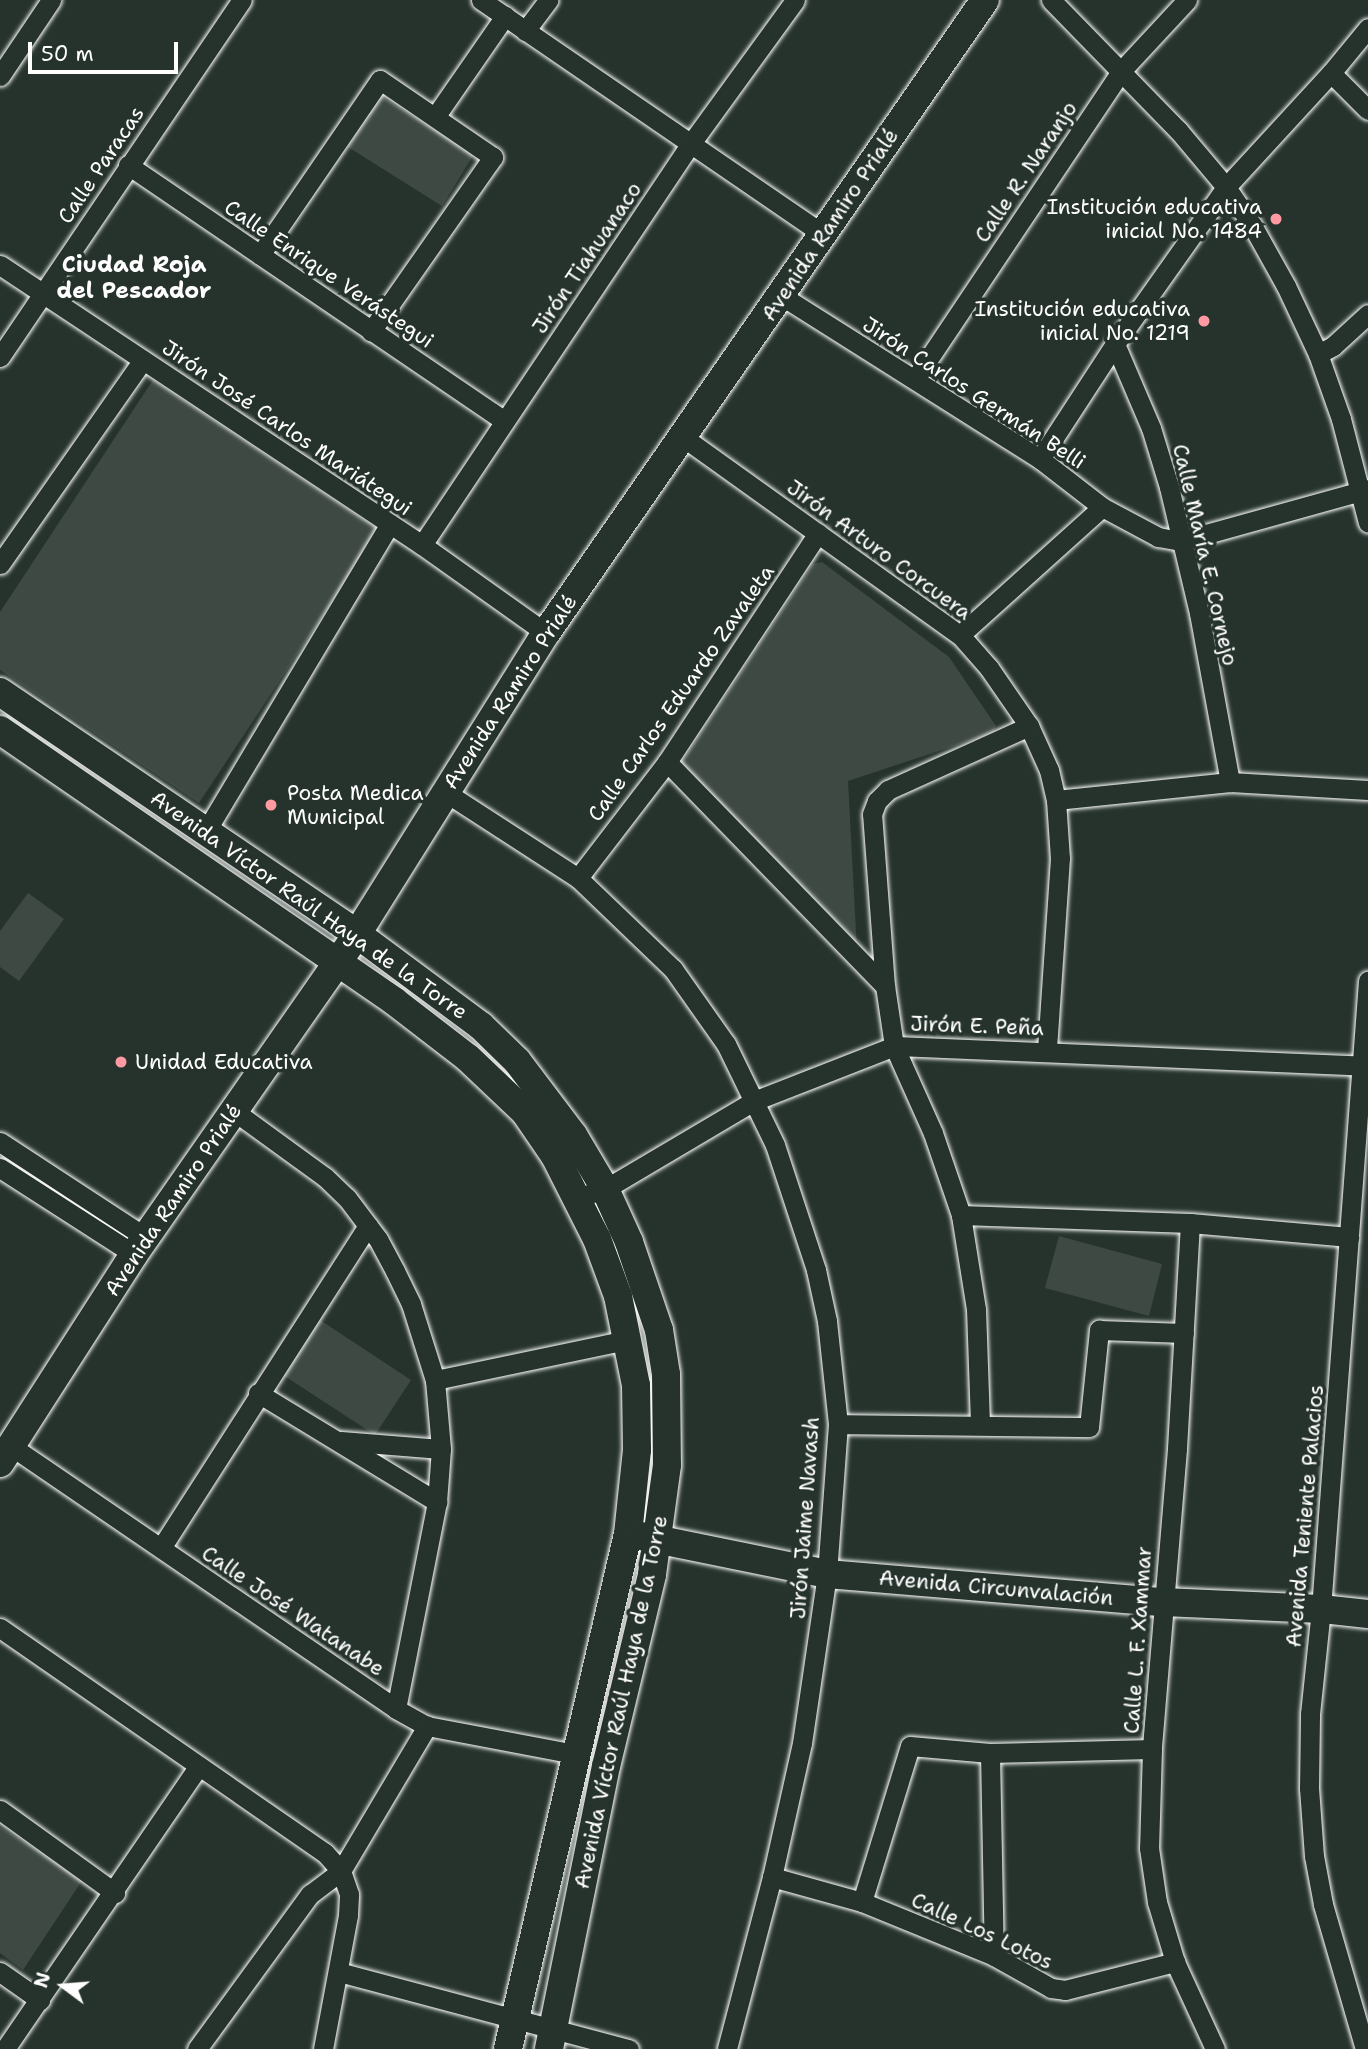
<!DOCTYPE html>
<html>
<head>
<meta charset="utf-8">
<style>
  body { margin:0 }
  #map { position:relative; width:1368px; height:2049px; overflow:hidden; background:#26332d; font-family:"Shantell Sans",sans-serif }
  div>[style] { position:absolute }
  .green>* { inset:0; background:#3e4944 }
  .roads { filter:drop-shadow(0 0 2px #fff) drop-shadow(0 0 2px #fff) }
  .street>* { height:19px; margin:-9.5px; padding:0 9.5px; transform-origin:9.5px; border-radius:9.5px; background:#26332d }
  .secondary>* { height:28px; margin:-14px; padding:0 14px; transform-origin:14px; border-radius:14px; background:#26332d }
  .dots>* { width:19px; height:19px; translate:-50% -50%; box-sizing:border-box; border:4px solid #26332d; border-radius:50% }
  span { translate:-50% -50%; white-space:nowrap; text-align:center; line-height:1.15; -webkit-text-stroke:7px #26332d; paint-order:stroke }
  .street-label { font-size:21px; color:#fff }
  .poi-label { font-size:21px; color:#fff }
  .right { translate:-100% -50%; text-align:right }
  .left { translate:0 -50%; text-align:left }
  .neighbourhood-label { font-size:23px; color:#fff; font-weight:700 }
  .north { position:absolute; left:28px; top:1951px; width:70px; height:70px; -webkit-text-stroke:5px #26332d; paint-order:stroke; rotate:286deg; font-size:19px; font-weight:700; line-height:28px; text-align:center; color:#fff }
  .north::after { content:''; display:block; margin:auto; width:24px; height:32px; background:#fff; clip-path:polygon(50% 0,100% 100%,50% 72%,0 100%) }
  .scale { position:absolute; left:28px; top:42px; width:150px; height:32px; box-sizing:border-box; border:4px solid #fff; border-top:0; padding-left:9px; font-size:21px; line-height:24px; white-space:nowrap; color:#fff; -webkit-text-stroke:5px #26332d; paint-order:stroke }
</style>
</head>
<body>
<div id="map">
  <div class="green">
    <div style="clip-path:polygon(380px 96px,474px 154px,442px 206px,348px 147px)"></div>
    <div style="clip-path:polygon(153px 380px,379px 530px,199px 803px,0 670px,0 612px)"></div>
    <div style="clip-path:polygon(822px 562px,949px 657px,996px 726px,993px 733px,848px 781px,857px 951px,678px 768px,813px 564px)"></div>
    <div style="clip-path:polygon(28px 893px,64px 919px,19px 981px,0 967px,0 931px)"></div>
    <div style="clip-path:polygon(1059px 1236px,1162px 1264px,1149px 1316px,1045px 1288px)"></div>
    <div style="clip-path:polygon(320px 1320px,411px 1380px,375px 1435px,283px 1375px)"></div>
    <div style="clip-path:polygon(0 1827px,83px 1879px,23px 1970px,0 1953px)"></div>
  </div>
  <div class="roads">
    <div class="street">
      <div style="left:481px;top:0;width:414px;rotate:34.4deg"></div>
      <div style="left:1051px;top:0;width:182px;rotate:45.7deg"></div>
      <div style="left:1178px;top:130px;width:75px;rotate:49.9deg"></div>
      <div style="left:1226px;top:187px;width:46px;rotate:55.6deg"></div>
      <div style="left:1252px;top:225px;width:70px;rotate:60.9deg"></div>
      <div style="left:1286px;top:286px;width:75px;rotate:64.8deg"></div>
      <div style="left:1318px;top:354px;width:69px;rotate:70.5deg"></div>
      <div style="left:1341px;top:419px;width:107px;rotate:75.4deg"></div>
      <div style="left:525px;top:31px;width:39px;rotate:-53deg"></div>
      <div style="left:1331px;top:73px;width:52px;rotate:45deg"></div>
      <div style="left:0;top:76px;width:92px;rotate:-56.1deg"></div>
      <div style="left:435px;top:117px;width:123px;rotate:-55.3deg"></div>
      <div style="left:128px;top:165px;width:455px;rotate:34.2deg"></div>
      <div style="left:260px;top:255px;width:212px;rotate:-55.6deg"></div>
      <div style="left:380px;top:80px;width:137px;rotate:34.3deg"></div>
      <div style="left:493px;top:157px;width:213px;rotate:125deg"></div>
      <div style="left:0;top:265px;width:506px;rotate:33.56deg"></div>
      <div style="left:422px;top:545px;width:152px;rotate:35.4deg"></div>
      <div style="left:782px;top:296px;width:305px;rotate:32.3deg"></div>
      <div style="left:1040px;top:459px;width:78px;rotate:37.7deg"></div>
      <div style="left:1102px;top:507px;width:64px;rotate:28.2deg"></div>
      <div style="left:1158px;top:537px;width:23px;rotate:10deg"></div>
      <div style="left:1181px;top:541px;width:194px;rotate:-15.5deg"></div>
      <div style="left:1115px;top:344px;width:91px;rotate:66.8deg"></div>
      <div style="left:1151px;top:428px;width:62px;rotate:73deg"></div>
      <div style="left:1169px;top:487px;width:130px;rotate:76.6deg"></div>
      <div style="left:1199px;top:613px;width:172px;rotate:79.6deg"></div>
      <div style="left:1318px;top:354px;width:17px;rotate:-28deg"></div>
      <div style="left:1333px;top:346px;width:47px;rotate:-42.4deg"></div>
      <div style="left:0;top:357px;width:431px;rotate:-55.9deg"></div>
      <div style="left:915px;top:379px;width:371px;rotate:-56.2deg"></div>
      <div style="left:1121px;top:71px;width:97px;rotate:-47.1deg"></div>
      <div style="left:683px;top:437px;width:340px;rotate:35.6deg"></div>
      <div style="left:960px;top:635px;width:44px;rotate:48.7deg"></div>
      <div style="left:989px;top:668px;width:70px;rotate:55.4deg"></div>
      <div style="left:1029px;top:726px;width:48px;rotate:65.6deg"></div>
      <div style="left:1049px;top:770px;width:31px;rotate:77deg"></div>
      <div style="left:1056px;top:800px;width:58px;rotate:86.1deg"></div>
      <div style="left:1060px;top:858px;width:193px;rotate:93.9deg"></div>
      <div style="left:1040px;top:459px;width:137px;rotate:-56.9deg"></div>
      <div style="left:1115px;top:344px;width:192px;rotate:-54.7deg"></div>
      <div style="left:1226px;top:187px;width:155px;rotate:-47.4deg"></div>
      <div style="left:1331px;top:73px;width:58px;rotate:-50.6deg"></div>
      <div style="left:422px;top:545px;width:485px;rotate:-56.2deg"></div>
      <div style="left:692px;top:142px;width:175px;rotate:-54deg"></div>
      <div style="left:0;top:564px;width:249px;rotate:-55deg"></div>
      <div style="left:960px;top:635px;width:191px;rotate:-42deg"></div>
      <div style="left:667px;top:762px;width:313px;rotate:45.8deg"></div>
      <div style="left:445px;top:792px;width:158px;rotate:32.9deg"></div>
      <div style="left:578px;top:878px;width:132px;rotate:43.8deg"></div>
      <div style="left:673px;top:969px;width:92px;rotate:54.8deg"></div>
      <div style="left:726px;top:1044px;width:112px;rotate:64.1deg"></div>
      <div style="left:775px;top:1145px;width:132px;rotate:71.8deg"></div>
      <div style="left:816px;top:1270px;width:52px;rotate:77.8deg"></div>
      <div style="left:827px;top:1321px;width:104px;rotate:83.9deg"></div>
      <div style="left:838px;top:1424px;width:150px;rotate:94.2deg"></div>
      <div style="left:827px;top:1574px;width:171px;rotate:98.4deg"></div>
      <div style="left:802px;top:1743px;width:137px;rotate:102.6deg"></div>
      <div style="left:772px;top:1877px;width:178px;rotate:104.7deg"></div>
      <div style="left:1056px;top:800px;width:175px;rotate:-5.9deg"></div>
      <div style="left:1230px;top:782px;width:138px;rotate:3.3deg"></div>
      <div style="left:206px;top:831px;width:358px;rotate:-59.1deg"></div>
      <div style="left:578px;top:878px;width:146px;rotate:-52.5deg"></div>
      <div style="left:667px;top:762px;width:274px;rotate:-56.6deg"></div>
      <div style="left:234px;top:1111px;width:112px;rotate:36deg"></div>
      <div style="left:325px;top:1177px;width:30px;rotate:44deg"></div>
      <div style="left:347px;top:1198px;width:51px;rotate:52.9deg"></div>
      <div style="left:378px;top:1239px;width:36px;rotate:62deg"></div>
      <div style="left:395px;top:1271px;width:37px;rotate:64deg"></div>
      <div style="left:411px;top:1304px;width:80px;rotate:72.5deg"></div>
      <div style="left:435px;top:1380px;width:69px;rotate:85deg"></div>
      <div style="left:441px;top:1449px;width:53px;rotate:94.3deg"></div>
      <div style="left:437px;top:1502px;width:211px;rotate:101.2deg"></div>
      <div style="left:0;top:1142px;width:173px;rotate:33.2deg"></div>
      <div style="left:0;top:1168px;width:159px;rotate:32.7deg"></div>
      <div style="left:577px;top:1198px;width:29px;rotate:-18deg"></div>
      <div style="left:605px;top:1189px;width:173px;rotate:-30.6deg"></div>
      <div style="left:754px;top:1101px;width:150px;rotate:-21.4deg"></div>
      <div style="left:894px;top:1046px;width:474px;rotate:2.4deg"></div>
      <div style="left:961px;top:1215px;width:229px;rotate:2deg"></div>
      <div style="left:1190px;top:1223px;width:160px;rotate:5deg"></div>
      <div style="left:1190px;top:1223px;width:226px;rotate:93.3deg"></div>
      <div style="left:1177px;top:1449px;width:301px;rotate:94.8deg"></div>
      <div style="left:1152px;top:1749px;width:99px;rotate:91.7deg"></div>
      <div style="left:1149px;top:1848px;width:55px;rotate:81.6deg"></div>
      <div style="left:1157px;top:1902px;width:63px;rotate:73.3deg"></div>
      <div style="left:1175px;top:1962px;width:96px;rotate:65.3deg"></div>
      <div style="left:435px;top:1380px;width:196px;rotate:-11.8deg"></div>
      <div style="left:258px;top:1393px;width:210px;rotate:31.3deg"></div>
      <div style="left:980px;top:1423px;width:114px;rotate:-92deg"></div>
      <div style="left:976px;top:1309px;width:95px;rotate:-99.1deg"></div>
      <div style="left:961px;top:1215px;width:87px;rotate:-108.9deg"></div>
      <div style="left:933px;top:1133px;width:95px;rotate:-114.1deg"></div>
      <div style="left:894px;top:1046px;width:61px;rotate:-98.5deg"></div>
      <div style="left:885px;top:986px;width:172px;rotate:-94.3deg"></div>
      <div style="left:872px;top:814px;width:14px;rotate:-69deg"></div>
      <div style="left:877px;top:801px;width:16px;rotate:-45deg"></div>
      <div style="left:888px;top:790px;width:155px;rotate:-24.4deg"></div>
      <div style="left:838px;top:1424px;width:251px;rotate:0.7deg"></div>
      <div style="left:1089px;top:1427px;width:98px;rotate:-84.1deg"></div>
      <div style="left:1099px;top:1330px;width:85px;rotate:2deg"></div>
      <div style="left:341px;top:1441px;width:100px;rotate:4.6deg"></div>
      <div style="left:11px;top:1446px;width:466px;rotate:34.3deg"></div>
      <div style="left:396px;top:1709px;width:35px;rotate:29deg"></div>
      <div style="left:427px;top:1726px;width:151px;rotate:10.7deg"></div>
      <div style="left:161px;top:1548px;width:383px;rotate:-57.3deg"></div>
      <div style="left:0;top:1628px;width:395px;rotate:34.7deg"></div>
      <div style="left:325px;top:1853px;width:24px;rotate:48deg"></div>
      <div style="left:341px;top:1871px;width:39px;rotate:143deg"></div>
      <div style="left:310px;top:1894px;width:192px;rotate:126.1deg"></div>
      <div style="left:990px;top:1753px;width:203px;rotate:88.9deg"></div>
      <div style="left:0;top:1810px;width:142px;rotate:35.8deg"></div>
      <div style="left:772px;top:1877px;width:93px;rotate:15.5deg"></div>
      <div style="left:862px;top:1902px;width:143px;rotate:22.2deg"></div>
      <div style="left:994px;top:1956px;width:65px;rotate:29.3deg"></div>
      <div style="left:1051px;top:1988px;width:14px;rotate:8deg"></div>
      <div style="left:1065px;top:1990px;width:114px;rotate:-14.3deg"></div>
      <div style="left:862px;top:1902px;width:163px;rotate:-72.9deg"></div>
      <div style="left:910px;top:1746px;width:80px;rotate:5deg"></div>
      <div style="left:990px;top:1753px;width:162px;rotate:-1.4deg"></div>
      <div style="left:0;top:1972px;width:49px;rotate:35deg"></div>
      <div style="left:339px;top:1972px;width:300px;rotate:14.9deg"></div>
      <div style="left:5px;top:2049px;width:343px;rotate:-55.6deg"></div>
      <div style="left:323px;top:2049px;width:136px;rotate:-79.4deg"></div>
      <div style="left:348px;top:1915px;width:21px;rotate:-87deg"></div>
      <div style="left:349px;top:1894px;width:24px;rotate:-109deg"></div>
      <div style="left:341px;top:1871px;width:169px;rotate:-59.3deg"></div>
      <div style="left:1365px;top:2049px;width:151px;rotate:-106.2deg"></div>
      <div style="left:1323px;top:1904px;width:49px;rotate:-100.6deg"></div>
      <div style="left:1314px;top:1856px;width:68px;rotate:-94.2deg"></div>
      <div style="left:1309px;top:1788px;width:74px;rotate:-89.2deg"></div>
      <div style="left:1310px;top:1714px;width:106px;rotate:-84deg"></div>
      <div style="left:1321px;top:1609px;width:630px;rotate:-85.72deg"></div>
    </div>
    <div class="secondary">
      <div style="left:0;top:692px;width:431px;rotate:34.1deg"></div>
      <div style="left:357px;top:934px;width:154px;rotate:36.6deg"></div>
      <div style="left:481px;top:1026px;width:50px;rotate:44.2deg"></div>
      <div style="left:517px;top:1061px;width:93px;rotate:52.9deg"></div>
      <div style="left:573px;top:1135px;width:63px;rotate:59.3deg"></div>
      <div style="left:605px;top:1189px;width:58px;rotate:65.6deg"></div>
      <div style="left:629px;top:1242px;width:93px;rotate:71.2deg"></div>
      <div style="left:659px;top:1330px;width:45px;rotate:81deg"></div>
      <div style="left:666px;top:1374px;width:91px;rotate:89.4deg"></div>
      <div style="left:667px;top:1465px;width:111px;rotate:97.8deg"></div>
      <div style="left:652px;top:1575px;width:196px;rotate:103.5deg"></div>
      <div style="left:606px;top:1766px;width:289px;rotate:101.4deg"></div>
      <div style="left:0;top:730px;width:478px;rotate:34.5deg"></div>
      <div style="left:394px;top:1001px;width:93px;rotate:37.6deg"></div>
      <div style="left:468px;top:1058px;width:79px;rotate:43.5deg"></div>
      <div style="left:525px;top:1112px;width:53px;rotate:55.7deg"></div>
      <div style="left:555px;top:1156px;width:93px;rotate:63.2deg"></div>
      <div style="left:597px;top:1239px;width:61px;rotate:69.8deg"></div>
      <div style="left:618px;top:1296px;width:91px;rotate:78.6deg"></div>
      <div style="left:636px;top:1385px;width:65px;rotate:89.1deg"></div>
      <div style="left:637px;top:1450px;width:84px;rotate:96.1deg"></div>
      <div style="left:628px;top:1534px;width:529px;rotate:103.12deg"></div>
      <div style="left:0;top:1463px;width:248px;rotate:-57.3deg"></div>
      <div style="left:134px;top:1254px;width:390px;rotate:-55.1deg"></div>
      <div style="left:357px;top:934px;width:355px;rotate:-57.9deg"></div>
      <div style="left:546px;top:633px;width:770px;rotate:-55.26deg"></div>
      <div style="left:641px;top:1536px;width:190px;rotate:11.5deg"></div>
      <div style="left:827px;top:1574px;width:337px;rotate:4.8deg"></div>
      <div style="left:1163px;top:1602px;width:158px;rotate:2.5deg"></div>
      <div style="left:1321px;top:1609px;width:47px;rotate:6.1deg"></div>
    </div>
  </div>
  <div class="dots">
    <div style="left:1276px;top:219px;background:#ff9aa2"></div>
    <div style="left:1204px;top:321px;background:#ff9aa2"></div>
    <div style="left:271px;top:805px;background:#ff9aa2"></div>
    <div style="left:121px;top:1062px;background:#ff9aa2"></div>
  </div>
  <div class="street-label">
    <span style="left:101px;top:165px;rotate:-56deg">Calle Paracas</span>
    <span style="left:1026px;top:172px;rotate:-56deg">Calle R. Naranjo</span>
    <span style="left:830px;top:225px;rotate:-56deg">Avenida Ramiro Prialé</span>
    <span style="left:587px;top:258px;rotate:-56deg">Jirón Tiahuanaco</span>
    <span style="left:329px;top:274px;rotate:34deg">Calle Enrique Verástegui</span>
    <span style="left:974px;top:393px;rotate:33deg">Jirón Carlos Germán Belli</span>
    <span style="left:287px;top:428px;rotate:34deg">Jirón José Carlos Mariátegui</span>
    <span style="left:879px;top:550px;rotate:36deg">Jirón Arturo Corcuera</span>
    <span style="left:1205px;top:555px;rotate:77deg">Calle María E. Cornejo</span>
    <span style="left:510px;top:692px;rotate:-57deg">Avenida Ramiro Prialé</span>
    <span style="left:681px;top:693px;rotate:-55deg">Calle Carlos Eduardo Zavaleta</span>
    <span style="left:309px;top:905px;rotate:35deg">Avenida Víctor Raúl Haya de la Torre</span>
    <span style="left:977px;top:1026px;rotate:2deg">Jirón E. Peña</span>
    <span style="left:173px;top:1200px;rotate:-56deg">Avenida Ramiro Prialé</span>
    <span style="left:1305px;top:1516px;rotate:-85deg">Avenida Teniente Palacios</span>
    <span style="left:805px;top:1518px;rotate:-86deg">Jirón Jaime Navash</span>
    <span style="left:996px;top:1588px;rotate:5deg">Avenida Circunvalación</span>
    <span style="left:293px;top:1611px;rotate:34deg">Calle José Watanabe</span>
    <span style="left:1138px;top:1640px;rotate:-86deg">Calle L. F. Xammar</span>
    <span style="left:621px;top:1702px;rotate:-78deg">Avenida Víctor Raúl Haya de la Torre</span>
    <span style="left:982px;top:1931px;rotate:25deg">Calle Los Lotos</span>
  </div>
  <div class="poi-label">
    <span class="right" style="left:1262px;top:219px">Institución educativa<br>inicial No. 1484</span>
    <span class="right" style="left:1190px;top:321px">Institución educativa<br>inicial No. 1219</span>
    <span class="left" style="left:287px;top:805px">Posta Medica<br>Municipal</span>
    <span class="left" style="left:135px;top:1062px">Unidad Educativa</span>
  </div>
  <div class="neighbourhood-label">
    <span style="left:134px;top:277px">Ciudad Roja<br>del Pescador</span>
  </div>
  <div class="north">N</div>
  <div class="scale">50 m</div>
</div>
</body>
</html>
